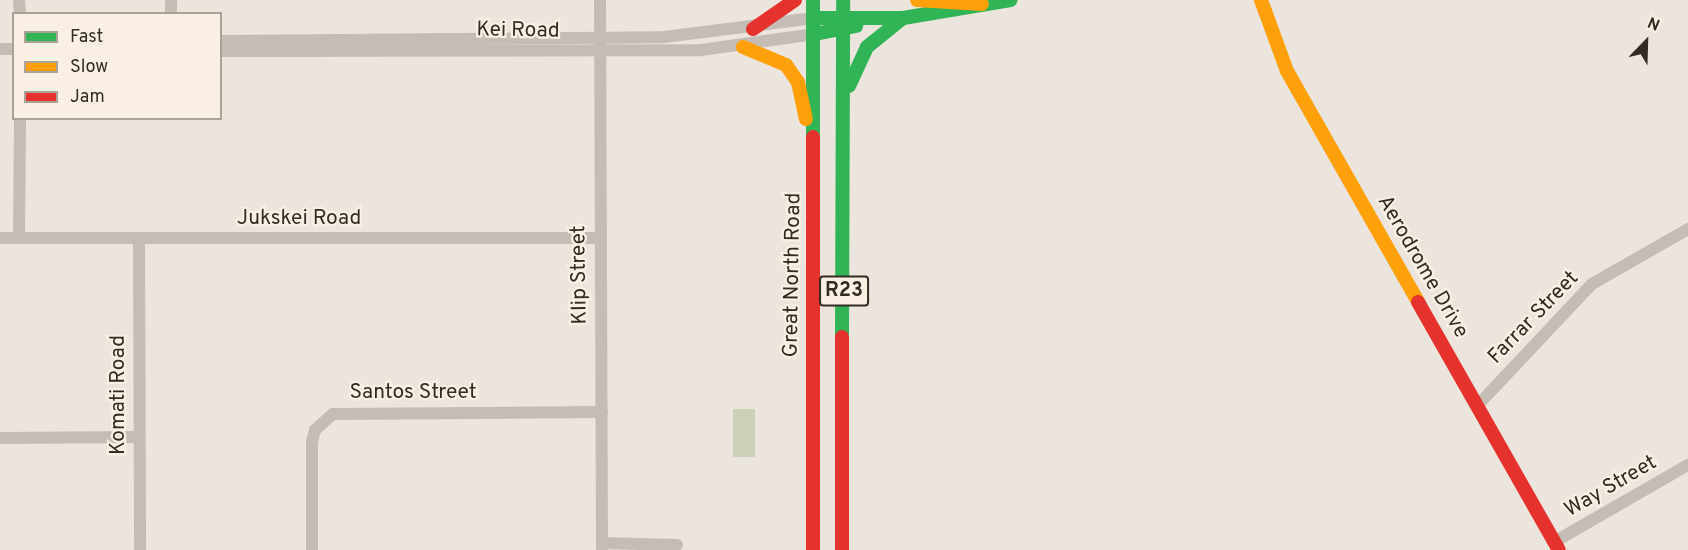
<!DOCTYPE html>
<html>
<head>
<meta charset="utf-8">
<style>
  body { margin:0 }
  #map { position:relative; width:1688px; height:550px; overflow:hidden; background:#ebe5dd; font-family:Overpass,sans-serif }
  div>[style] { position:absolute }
  .green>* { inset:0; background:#cbd1b6 }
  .street>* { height:12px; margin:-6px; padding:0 6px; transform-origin:6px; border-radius:6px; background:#c4bdb6 }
  .fast>* { height:14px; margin:-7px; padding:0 7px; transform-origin:7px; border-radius:7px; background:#30b455 }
  .slow>* { height:14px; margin:-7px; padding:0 7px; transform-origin:7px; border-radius:7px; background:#ff9f0a }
  .jam>* { height:14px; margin:-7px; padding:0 7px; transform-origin:7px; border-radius:7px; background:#e5322d }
  span { translate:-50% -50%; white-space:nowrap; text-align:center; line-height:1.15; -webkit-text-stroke:4.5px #f9f0e3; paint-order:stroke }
  .shield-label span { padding:2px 4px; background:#f9f0e3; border:2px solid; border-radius:4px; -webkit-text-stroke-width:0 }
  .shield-label { font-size:20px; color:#342b25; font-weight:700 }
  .street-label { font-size:21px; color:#342b25 }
  .legend { position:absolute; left:12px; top:12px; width:210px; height:108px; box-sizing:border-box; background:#f9f0e3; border:2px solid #aaa197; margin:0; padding:8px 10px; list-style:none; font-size:18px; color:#342b25 }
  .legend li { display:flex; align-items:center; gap:12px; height:30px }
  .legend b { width:30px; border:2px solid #aaa197 }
  .north { position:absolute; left:1616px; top:12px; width:60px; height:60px; -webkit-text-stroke:4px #f9f0e3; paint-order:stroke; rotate:23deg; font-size:16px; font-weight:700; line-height:24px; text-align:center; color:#342b25 }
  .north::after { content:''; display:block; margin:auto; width:21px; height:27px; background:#342b25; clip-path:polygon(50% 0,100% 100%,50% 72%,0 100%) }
</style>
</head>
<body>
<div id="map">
  <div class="green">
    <div style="clip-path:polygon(733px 409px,755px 409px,755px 457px,733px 457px)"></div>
  </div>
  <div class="street">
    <div style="left:19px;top:0;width:14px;rotate:86deg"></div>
    <div style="left:600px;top:0;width:550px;rotate:89.79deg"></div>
    <div style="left:171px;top:14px;width:14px;rotate:-90deg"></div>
    <div style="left:220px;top:41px;width:444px;rotate:-0.5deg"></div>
    <div style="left:664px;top:37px;width:151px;rotate:-7.2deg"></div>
    <div style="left:0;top:49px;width:14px"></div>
    <div style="left:220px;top:51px;width:481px;rotate:-0.1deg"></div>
    <div style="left:701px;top:50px;width:115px;rotate:-8deg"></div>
    <div style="left:19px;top:237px;width:119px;rotate:-89.5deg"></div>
    <div style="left:0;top:238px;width:598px"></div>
    <div style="left:139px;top:239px;width:311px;rotate:89.8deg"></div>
    <div style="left:1477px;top:406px;width:168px;rotate:-46.7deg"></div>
    <div style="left:1592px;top:284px;width:111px;rotate:-29.8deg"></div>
    <div style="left:0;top:438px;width:138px;rotate:-0.4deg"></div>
    <div style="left:1554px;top:542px;width:155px;rotate:-29.9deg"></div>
    <div style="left:602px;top:543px;width:75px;rotate:1.5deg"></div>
    <div style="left:312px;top:550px;width:108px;rotate:-90deg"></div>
    <div style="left:312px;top:442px;width:12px;rotate:-76deg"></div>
    <div style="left:315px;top:430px;width:24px;rotate:-42deg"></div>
    <div style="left:333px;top:414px;width:269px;rotate:-0.4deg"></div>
  </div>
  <div class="fast">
    <div style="left:813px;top:0;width:137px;rotate:90deg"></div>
    <div style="left:814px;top:18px;width:89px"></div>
    <div style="left:903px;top:18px;width:109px;rotate:-9.5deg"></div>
    <div style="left:815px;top:34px;width:42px;rotate:-11deg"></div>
    <div style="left:849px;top:86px;width:43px;rotate:-65.2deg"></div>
    <div style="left:867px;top:47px;width:46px;rotate:-38.9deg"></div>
    <div style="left:842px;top:337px;width:337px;rotate:-89.8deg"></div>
  </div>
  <div class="slow">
    <div style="left:917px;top:0;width:65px;rotate:3.5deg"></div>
    <div style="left:1261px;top:0;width:76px;rotate:69.9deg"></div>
    <div style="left:1287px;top:71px;width:266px;rotate:60.4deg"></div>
    <div style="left:743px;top:47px;width:47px;rotate:22.7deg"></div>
    <div style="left:786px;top:65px;width:21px;rotate:55deg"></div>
    <div style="left:798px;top:82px;width:38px;rotate:78deg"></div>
  </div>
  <div class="jam">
    <div style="left:753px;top:29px;width:51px;rotate:-34.6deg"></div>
    <div style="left:813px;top:137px;width:413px;rotate:90deg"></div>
    <div style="left:1418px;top:302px;width:285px;rotate:60.4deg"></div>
    <div style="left:842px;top:550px;width:213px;rotate:-90deg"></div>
  </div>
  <div class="shield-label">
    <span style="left:844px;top:291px">R23</span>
  </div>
  <div class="street-label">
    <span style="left:518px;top:31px;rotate:1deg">Kei Road</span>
    <span style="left:299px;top:219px">Jukskei Road</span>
    <span style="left:1422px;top:267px;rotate:60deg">Aerodrome Drive</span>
    <span style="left:580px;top:275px;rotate:-91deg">Klip Street</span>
    <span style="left:793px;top:275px;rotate:-89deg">Great North Road</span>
    <span style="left:1534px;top:318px;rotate:-46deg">Farrar Street</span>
    <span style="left:413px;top:393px">Santos Street</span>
    <span style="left:119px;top:395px;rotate:-90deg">Komati Road</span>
    <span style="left:1611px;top:487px;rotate:-30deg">Way Street</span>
  </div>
  <ul class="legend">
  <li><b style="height:8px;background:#30b455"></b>Fast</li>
  <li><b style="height:8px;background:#ff9f0a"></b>Slow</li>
  <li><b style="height:8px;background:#e5322d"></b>Jam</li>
  </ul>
  <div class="north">N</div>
</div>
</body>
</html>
